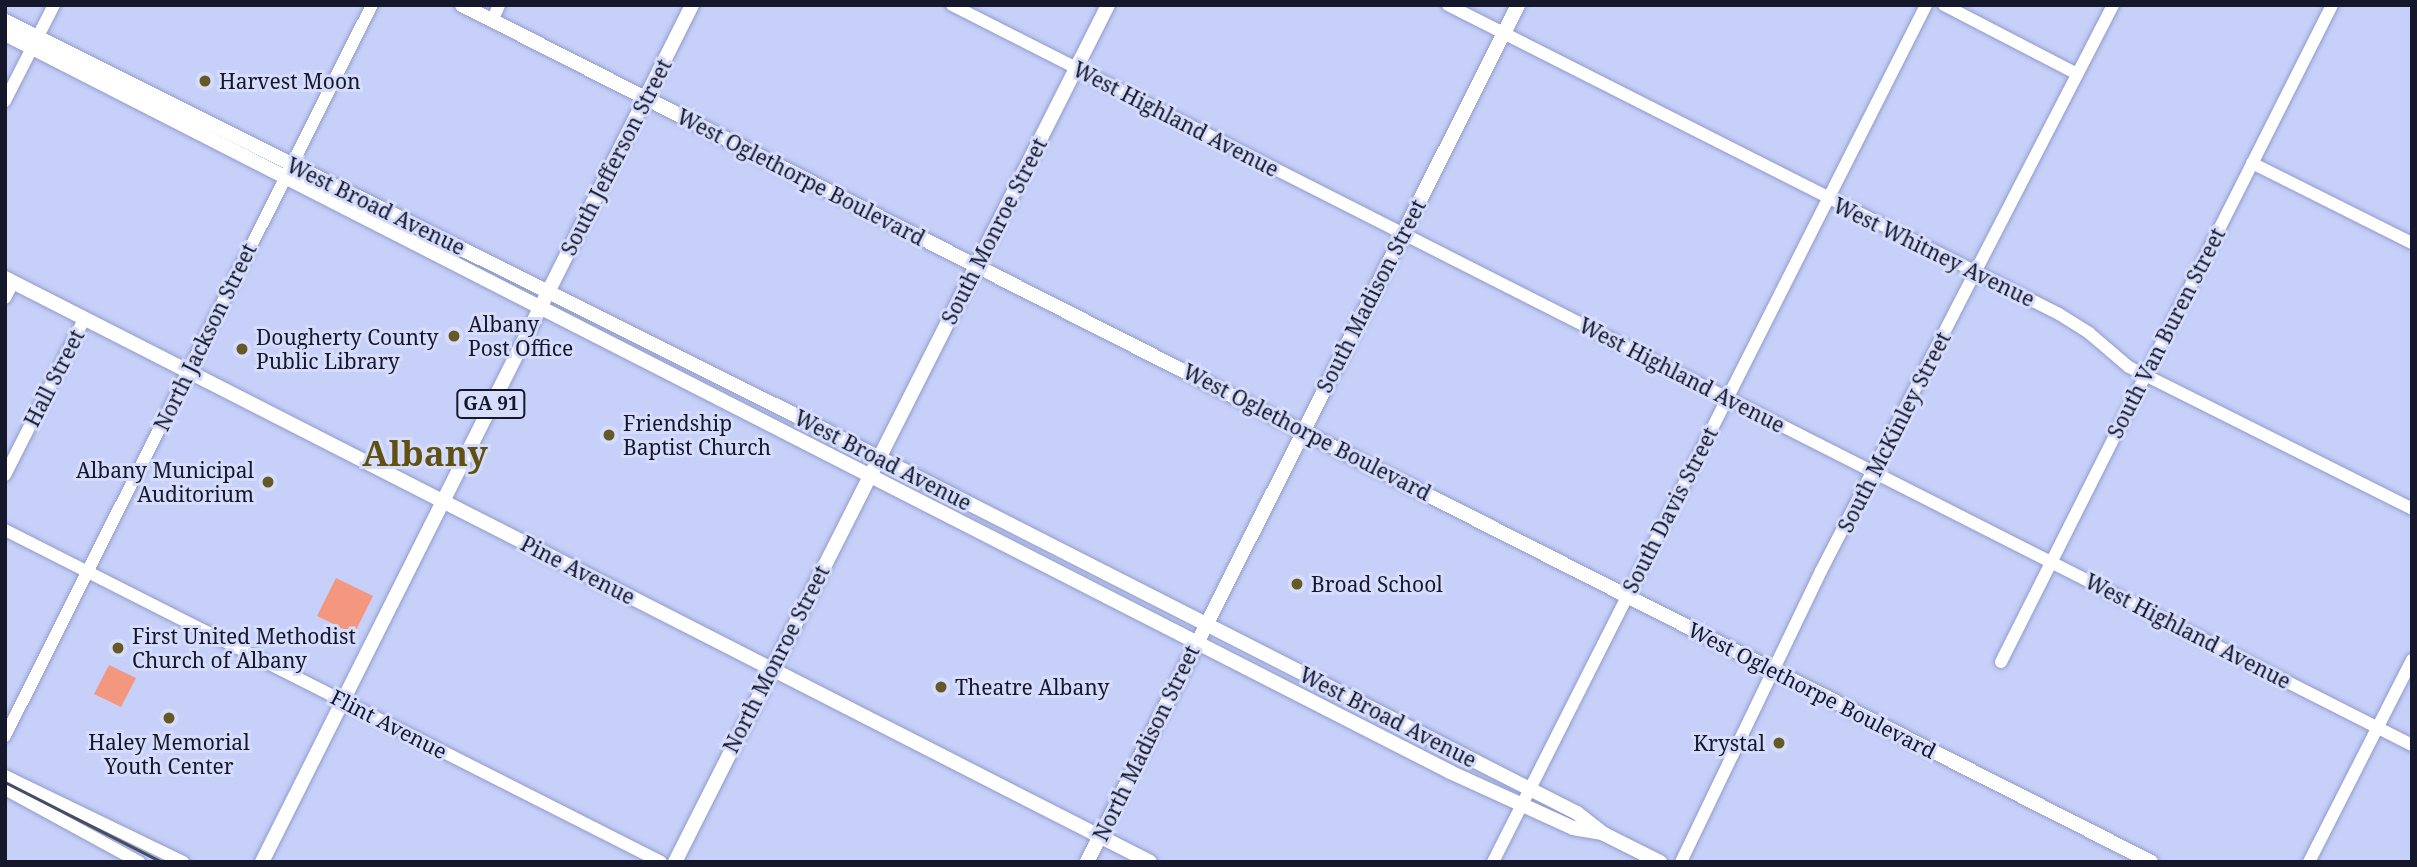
<!DOCTYPE html>
<html>
<head>
<meta charset="utf-8">
<style>
  body { margin:0 }
  #map { position:relative; width:2417px; height:867px; overflow:hidden; background:#c6d0f9; font-family:"Noto Serif",serif }
  div>[style] { position:absolute }
  .green>* { inset:0; background:#f4977f }
  .roads { filter:drop-shadow(0 0 2px #919ccc) drop-shadow(0 0 2px #919ccc) }
  .minor>* { height:12px; margin:-6px; padding:0 6px; transform-origin:6px; border-radius:6px; background:#fff }
  .major>* { height:14px; margin:-7px; padding:0 7px; transform-origin:7px; border-radius:7px; background:#fff }
  .rail>* { height:2.5px; margin:-1.25px; padding:0 1.25px; transform-origin:1.25px; border-radius:1.25px; background:#474d65 }
  .dots>* { width:19px; height:19px; translate:-50% -50%; box-sizing:border-box; border:4px solid #d6ddfc; border-radius:50% }
  span { translate:-50% -50%; white-space:nowrap; text-align:center; line-height:1.15; -webkit-text-stroke:6px #d6ddfc; paint-order:stroke }
  .shield-label span { padding:2px 5px; background:#d6ddfc; border:2px solid; border-radius:5px; -webkit-text-stroke-width:0 }
  .shield-label { font-size:19px; color:#14182a; font-weight:700 }
  .poi-label { font-size:21px; color:#14182a }
  .left { translate:0 -50%; text-align:left }
  .right { translate:-100% -50%; text-align:right }
  .street-label { font-size:21px; color:#14182a }
  .town-label { font-size:35px; color:#605113; font-weight:700 }
  .frame { position:absolute; inset:0; border:7px solid #14182a; pointer-events:none }
</style>
</head>
<body>
<div id="map">
  <div class="green">
    <div style="clip-path:polygon(336px 578px,373px 596px,354px 634px,317px 616px)"></div>
    <div style="clip-path:polygon(109px 665px,136px 678px,121px 707px,94px 694px)"></div>
  </div>
  <div class="roads">
    <div class="minor">
      <div style="left:952px;top:5px;width:1637px;rotate:26.88deg"></div>
      <div style="left:1448px;top:5px;width:685px;rotate:26.83deg"></div>
      <div style="left:2059px;top:314px;width:36px;rotate:32deg"></div>
      <div style="left:2089px;top:333px;width:52px;rotate:40.4deg"></div>
      <div style="left:2129px;top:367px;width:317px;rotate:26.6deg"></div>
      <div style="left:1944px;top:5px;width:150px;rotate:27.4deg"></div>
      <div style="left:492px;top:21px;width:17px;rotate:-66deg"></div>
      <div style="left:5px;top:101px;width:108px;rotate:-63deg"></div>
      <div style="left:2252px;top:163px;width:179px;rotate:26.6deg"></div>
      <div style="left:5px;top:298px;width:18px;rotate:-63deg"></div>
      <div style="left:5px;top:475px;width:175px;rotate:-63.1deg"></div>
      <div style="left:5px;top:530px;width:735px;rotate:26.84deg"></div>
      <div style="left:2001px;top:662px;width:736px;rotate:-63.26deg"></div>
      <div style="left:5px;top:736px;width:818px;rotate:-63.34deg"></div>
      <div style="left:5px;top:776px;width:198px;rotate:25.8deg"></div>
      <div style="left:5px;top:789px;width:153px;rotate:28.6deg"></div>
      <div style="left:1493px;top:862px;width:960px;rotate:-63.19deg"></div>
      <div style="left:1681px;top:862px;width:323px;rotate:-64.3deg"></div>
      <div style="left:1821px;top:571px;width:637px;rotate:-62.71deg"></div>
      <div style="left:2309px;top:862px;width:227px;rotate:-63deg"></div>
    </div>
    <div class="major">
      <div style="left:462px;top:5px;width:1894px;rotate:26.9deg"></div>
      <div style="left:5px;top:21px;width:894px;rotate:26.51deg"></div>
      <div style="left:805px;top:420px;width:866px;rotate:26.98deg"></div>
      <div style="left:1577px;top:813px;width:34px;rotate:38deg"></div>
      <div style="left:1604px;top:834px;width:63px;rotate:26.6deg"></div>
      <div style="left:5px;top:34px;width:1623px;rotate:27.05deg"></div>
      <div style="left:1450px;top:772px;width:135px;rotate:24.5deg"></div>
      <div style="left:1573px;top:828px;width:27px;rotate:10deg"></div>
      <div style="left:5px;top:278px;width:1285px;rotate:27.02deg"></div>
      <div style="left:262px;top:862px;width:959px;rotate:-63.35deg"></div>
      <div style="left:675px;top:862px;width:960px;rotate:-63.19deg"></div>
      <div style="left:1087px;top:862px;width:959px;rotate:-63.3deg"></div>
    </div>
  </div>
  <div class="rail">
    <div style="left:5px;top:782px;width:176px;rotate:27deg"></div>
  </div>
  <div class="dots">
    <div style="left:205px;top:81px;background:#665926"></div>
    <div style="left:454px;top:336px;background:#665926"></div>
    <div style="left:242px;top:349px;background:#665926"></div>
    <div style="left:609px;top:435px;background:#665926"></div>
    <div style="left:268px;top:482px;background:#665926"></div>
    <div style="left:1297px;top:584px;background:#665926"></div>
    <div style="left:118px;top:648px;background:#665926"></div>
    <div style="left:941px;top:687px;background:#665926"></div>
    <div style="left:169px;top:718px;background:#665926"></div>
    <div style="left:1779px;top:743px;background:#665926"></div>
  </div>
  <div class="shield-label">
    <span style="left:491px;top:404px">GA 91</span>
  </div>
  <div class="poi-label">
    <span class="left" style="left:219px;top:81px">Harvest Moon</span>
    <span class="left" style="left:468px;top:336px">Albany<br>Post Office</span>
    <span class="left" style="left:256px;top:349px">Dougherty County<br>Public Library</span>
    <span class="left" style="left:623px;top:435px">Friendship<br>Baptist Church</span>
    <span class="right" style="left:254px;top:482px">Albany Municipal<br>Auditorium</span>
    <span class="left" style="left:1311px;top:584px">Broad School</span>
    <span class="left" style="left:132px;top:648px">First United Methodist<br>Church of Albany</span>
    <span class="left" style="left:955px;top:687px">Theatre Albany</span>
    <span style="left:169px;top:754px">Haley Memorial<br>Youth Center</span>
    <span class="right" style="left:1765px;top:743px">Krystal</span>
  </div>
  <div class="street-label">
    <span style="left:1176px;top:119px;rotate:27deg">West Highland Avenue</span>
    <span style="left:616px;top:157px;rotate:-63deg">South Jefferson Street</span>
    <span style="left:801px;top:177px;rotate:27deg">West Oglethorpe Boulevard</span>
    <span style="left:376px;top:206px;rotate:26deg">West Broad Avenue</span>
    <span style="left:994px;top:231px;rotate:-63deg">South Monroe Street</span>
    <span style="left:1934px;top:252px;rotate:26deg">West Whitney Avenue</span>
    <span style="left:1371px;top:296px;rotate:-63deg">South Madison Street</span>
    <span style="left:2166px;top:333px;rotate:-63deg">South Van Buren Street</span>
    <span style="left:205px;top:337px;rotate:-64deg">North Jackson Street</span>
    <span style="left:1682px;top:375px;rotate:27deg">West Highland Avenue</span>
    <span style="left:54px;top:378px;rotate:-63deg">Hall Street</span>
    <span style="left:1307px;top:432px;rotate:27deg">West Oglethorpe Boulevard</span>
    <span style="left:1894px;top:432px;rotate:-63deg">South McKinley Street</span>
    <span style="left:883px;top:460px;rotate:27deg">West Broad Avenue</span>
    <span style="left:1670px;top:510px;rotate:-63deg">South Davis Street</span>
    <span style="left:578px;top:570px;rotate:27deg">Pine Avenue</span>
    <span style="left:2188px;top:631px;rotate:27deg">West Highland Avenue</span>
    <span style="left:776px;top:659px;rotate:-63deg">North Monroe Street</span>
    <span style="left:1812px;top:690px;rotate:27deg">West Oglethorpe Boulevard</span>
    <span style="left:1388px;top:717px;rotate:27deg">West Broad Avenue</span>
    <span style="left:389px;top:724px;rotate:27deg">Flint Avenue</span>
    <span style="left:1146px;top:743px;rotate:-64deg">North Madison Street</span>
  </div>
  <div class="town-label">
    <span style="left:425px;top:453px">Albany</span>
  </div>
  <div class="frame"></div>
</div>
</body>
</html>
